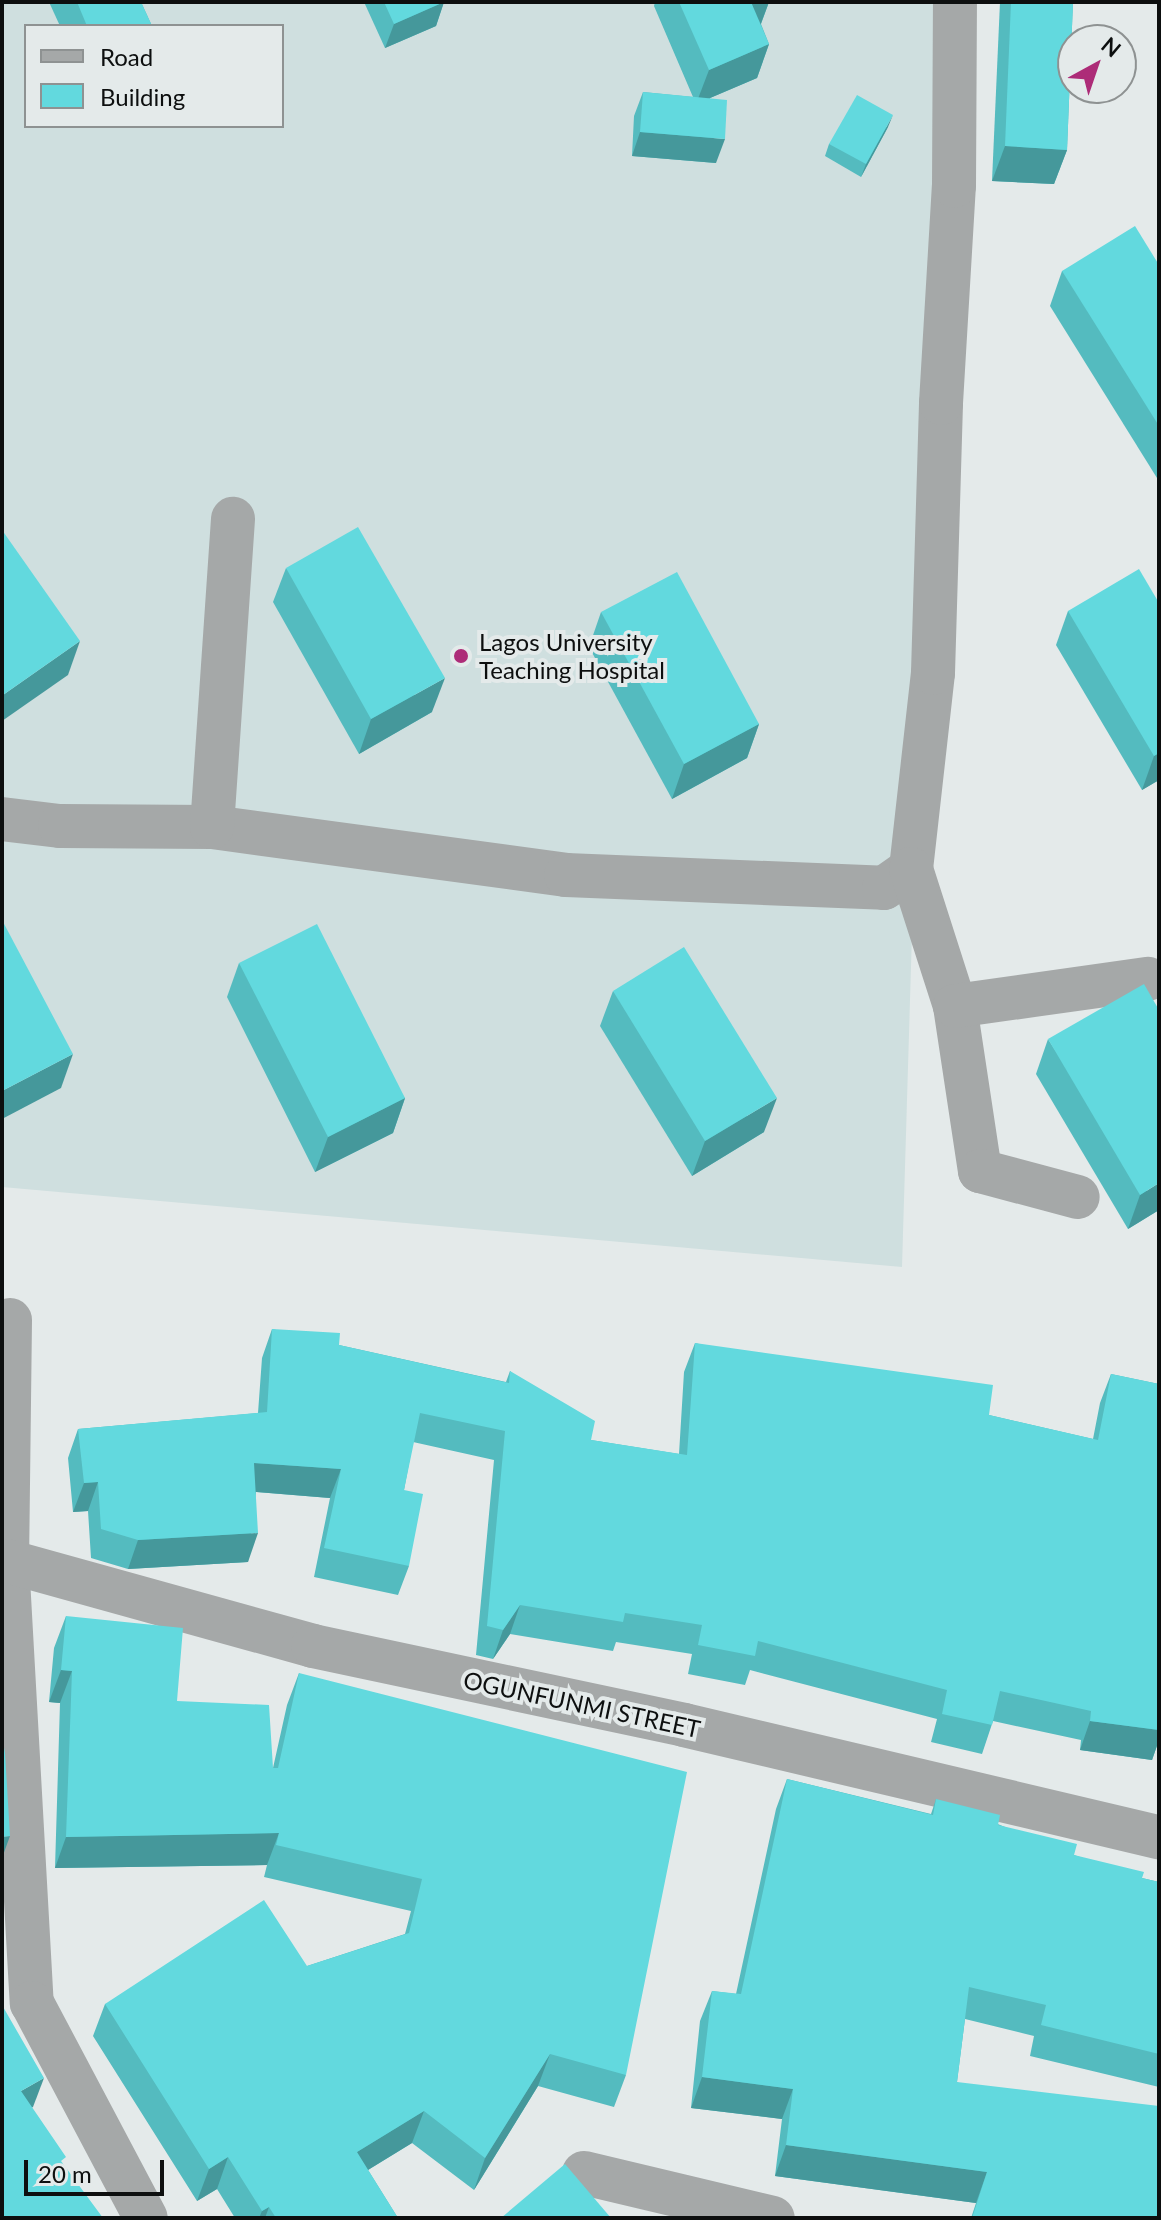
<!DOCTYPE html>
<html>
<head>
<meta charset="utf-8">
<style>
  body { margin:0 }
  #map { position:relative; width:1161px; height:2220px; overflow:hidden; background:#e4eaea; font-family:Lato,sans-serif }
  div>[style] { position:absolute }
  .built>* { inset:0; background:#cfdfdf }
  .minor>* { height:44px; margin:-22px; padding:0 22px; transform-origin:22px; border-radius:22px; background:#a5a8a8 }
  .wall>* { inset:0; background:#54bbbf }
  .shaded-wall>* { inset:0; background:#45989b }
  .building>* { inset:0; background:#62d9de }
  .dots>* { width:22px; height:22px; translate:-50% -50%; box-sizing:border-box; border:4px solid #e4eaea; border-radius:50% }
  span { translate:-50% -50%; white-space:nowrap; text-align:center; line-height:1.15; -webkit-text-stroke:8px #e4eaea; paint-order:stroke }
  .poi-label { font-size:24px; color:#0d0f0f }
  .left { translate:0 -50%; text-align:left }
  .street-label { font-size:24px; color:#0d0f0f }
  .frame { position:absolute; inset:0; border:4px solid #0d0f0f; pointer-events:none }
  .legend { position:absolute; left:24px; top:24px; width:260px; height:104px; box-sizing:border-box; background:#e4eaea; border:2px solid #8e9292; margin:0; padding:10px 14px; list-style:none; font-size:24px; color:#0d0f0f }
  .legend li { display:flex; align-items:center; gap:16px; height:40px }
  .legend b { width:40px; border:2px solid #8e9292 }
  .north { position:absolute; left:1057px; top:24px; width:80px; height:80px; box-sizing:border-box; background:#e4eaea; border:2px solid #8e9292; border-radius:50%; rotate:40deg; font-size:22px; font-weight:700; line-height:32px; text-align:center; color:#0d0f0f }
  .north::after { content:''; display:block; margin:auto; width:28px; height:36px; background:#ad2c78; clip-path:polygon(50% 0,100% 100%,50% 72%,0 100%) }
  .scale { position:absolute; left:24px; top:2160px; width:140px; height:36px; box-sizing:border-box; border:4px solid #0d0f0f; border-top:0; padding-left:10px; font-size:24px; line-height:28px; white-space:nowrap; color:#0d0f0f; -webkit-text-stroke:6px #e4eaea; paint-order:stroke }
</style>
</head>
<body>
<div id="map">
  <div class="built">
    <div style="clip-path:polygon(evenodd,2px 2px,940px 2px,902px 1267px,2px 1187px,2px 2px,26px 26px,282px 26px,282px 126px,26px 126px,26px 26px)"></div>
  </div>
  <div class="minor">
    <div style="left:2px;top:819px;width:58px;rotate:6.9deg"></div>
    <div style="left:60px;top:826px;width:152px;rotate:0.4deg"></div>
    <div style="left:212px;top:827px;width:357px;rotate:7.7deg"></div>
    <div style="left:566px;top:875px;width:318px;rotate:2.3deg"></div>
    <div style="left:884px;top:888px;width:33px;rotate:-35deg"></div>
    <div style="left:911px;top:869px;width:197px;rotate:-83.6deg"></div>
    <div style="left:933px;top:673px;width:270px;rotate:-88.3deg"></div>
    <div style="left:941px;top:403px;width:217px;rotate:-86.6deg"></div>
    <div style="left:954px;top:186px;width:184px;rotate:-89.7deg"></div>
    <div style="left:212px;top:827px;width:309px;rotate:-86.1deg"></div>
    <div style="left:911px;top:869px;width:144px;rotate:72.2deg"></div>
    <div style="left:955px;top:1006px;width:167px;rotate:81.4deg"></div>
    <div style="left:980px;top:1171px;width:101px;rotate:14.9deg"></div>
    <div style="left:955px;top:1006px;width:195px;rotate:-8deg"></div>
    <div style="left:10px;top:1320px;width:241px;rotate:90.7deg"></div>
    <div style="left:7px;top:1561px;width:443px;rotate:86.8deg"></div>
    <div style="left:32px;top:2003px;width:243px;rotate:62.1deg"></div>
    <div style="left:7px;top:1561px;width:318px;rotate:15.5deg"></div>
    <div style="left:313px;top:1646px;width:379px;rotate:12deg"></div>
    <div style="left:684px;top:1725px;width:488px;rotate:13.3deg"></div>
    <div style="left:584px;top:2173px;width:194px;rotate:13.4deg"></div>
  </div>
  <div class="wall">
    <div style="clip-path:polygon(49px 2px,141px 2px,152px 26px,60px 26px)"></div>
    <div style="clip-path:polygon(364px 2px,444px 2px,436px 26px,385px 48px)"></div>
    <div style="clip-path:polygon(655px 2px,769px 2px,761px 24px,769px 44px,757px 78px,710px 98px,716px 163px,632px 156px,634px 116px,643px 92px,693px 97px,654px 6px)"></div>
    <div style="clip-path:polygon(1000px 2px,1073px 2px,1067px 150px,1054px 184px,992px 181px)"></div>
    <div style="clip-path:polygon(888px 127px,861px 177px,825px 156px,829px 144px)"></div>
    <div style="clip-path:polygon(1159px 265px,1159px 477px,1157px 478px,1050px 306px,1062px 271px)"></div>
    <div style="clip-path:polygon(286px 568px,432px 712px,359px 754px,273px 602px)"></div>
    <div style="clip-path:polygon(1159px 603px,1159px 780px,1142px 790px,1056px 645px,1068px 611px)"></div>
    <div style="clip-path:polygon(601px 612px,759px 724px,747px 758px,672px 799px,589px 647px)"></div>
    <div style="clip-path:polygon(239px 963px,405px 1098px,393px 1133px,315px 1172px,227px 997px)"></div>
    <div style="clip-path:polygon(613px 991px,764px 1132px,692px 1176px,600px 1026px)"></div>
    <div style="clip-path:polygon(1048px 1039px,1159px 1210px,1128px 1229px,1036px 1074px)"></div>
    <div style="clip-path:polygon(272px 1329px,339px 1345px,506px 1382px,510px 1371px,591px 1440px,679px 1454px,684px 1372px,695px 1343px,989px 1415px,1093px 1439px,1100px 1403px,1111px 1374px,1159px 1384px,1159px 1740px,1152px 1760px,1080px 1750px,1081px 1740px,993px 1721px,982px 1754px,931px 1742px,937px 1719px,750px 1670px,745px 1685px,688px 1674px,692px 1654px,616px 1642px,613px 1651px,510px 1634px,493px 1659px,476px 1655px,494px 1460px,413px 1442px,404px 1490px,409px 1566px,398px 1595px,314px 1577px,330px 1498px,256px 1492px,248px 1562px,128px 1569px,91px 1558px,88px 1511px,73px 1512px,68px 1458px,78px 1429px,258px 1413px,262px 1358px)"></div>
    <div style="clip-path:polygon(66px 1616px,177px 1701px,273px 1768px,287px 1705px,299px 1673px,626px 2075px,614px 2107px,538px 2086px,474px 2190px,412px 2143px,368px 2170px,398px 2218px,235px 2218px,217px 2189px,197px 2201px,93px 2036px,105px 2004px,307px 1966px,405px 1934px,411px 1911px,264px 1877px,267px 1865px,55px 1868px,60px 1703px,49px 1702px,54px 1648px)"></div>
    <div style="clip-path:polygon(787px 1779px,931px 1814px,936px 1799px,1074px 1855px,1142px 1878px,1159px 1882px,1159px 2087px,1030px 2056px,1034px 2036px,965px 2019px,957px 2082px,1159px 2218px,971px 2218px,976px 2203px,775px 2176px,782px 2119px,691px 2108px,700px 2021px,712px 1991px,736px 1994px,776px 1809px)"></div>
  </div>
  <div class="shaded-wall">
    <div style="clip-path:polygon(444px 2px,436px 26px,385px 48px,394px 24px)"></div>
    <div style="clip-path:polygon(750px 2px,769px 2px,760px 26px)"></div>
    <div style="clip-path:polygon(769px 44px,757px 78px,696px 104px,709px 70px)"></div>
    <div style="clip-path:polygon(893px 115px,888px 127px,861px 177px,866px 164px)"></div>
    <div style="clip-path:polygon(640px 132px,725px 139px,716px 163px,632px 156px)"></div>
    <div style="clip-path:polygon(1005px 146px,1067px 150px,1054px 184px,992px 181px)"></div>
    <div style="clip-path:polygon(80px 641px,68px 675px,2px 721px,3px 695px)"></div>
    <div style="clip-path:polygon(445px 678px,432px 712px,359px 754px,371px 719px)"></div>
    <div style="clip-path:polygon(759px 724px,747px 758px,672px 799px,684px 764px)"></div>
    <div style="clip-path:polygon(1159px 753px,1159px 780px,1142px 790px,1154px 756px)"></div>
    <div style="clip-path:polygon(73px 1054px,61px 1088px,2px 1119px,2px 1091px)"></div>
    <div style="clip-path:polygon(405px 1098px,393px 1133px,315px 1172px,328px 1137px)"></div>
    <div style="clip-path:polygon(777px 1098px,764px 1132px,692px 1176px,705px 1141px)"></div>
    <div style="clip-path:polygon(1159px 1183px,1159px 1210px,1128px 1229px,1140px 1195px)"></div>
    <div style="clip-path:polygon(254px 1463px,341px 1469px,330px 1498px,244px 1491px)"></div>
    <div style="clip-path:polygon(98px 1482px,88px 1511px,73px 1512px,84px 1483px)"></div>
    <div style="clip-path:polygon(258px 1533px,248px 1562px,128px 1569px,138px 1540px)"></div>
    <div style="clip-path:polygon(520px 1605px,510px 1634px,493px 1659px,503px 1630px)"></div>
    <div style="clip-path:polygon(61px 1670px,72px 1671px,60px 1703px,49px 1702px)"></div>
    <div style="clip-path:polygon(1090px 1721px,1159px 1730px,1159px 1740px,1152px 1760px,1080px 1750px)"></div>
    <div style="clip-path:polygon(279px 1833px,267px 1865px,55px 1868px,66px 1837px)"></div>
    <div style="clip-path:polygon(10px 1836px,2px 1858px,2px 1837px)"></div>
    <div style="clip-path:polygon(550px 2054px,538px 2086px,474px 2190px,485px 2158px)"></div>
    <div style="clip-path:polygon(702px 2077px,793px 2089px,782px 2119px,691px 2108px)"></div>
    <div style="clip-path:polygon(44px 2078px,33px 2107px,11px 2120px,21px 2091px)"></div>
    <div style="clip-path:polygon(424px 2111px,412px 2143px,345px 2184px,357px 2152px)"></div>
    <div style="clip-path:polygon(786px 2145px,987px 2172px,976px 2203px,775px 2176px)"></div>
    <div style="clip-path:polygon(228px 2157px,217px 2189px,197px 2201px,209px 2169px)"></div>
    <div style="clip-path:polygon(269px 2207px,265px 2218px,259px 2218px,262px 2211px)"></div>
  </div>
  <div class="building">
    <div style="clip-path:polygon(77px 2px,141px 2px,152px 26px,87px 26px)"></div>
    <div style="clip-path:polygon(384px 2px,444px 2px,394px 24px)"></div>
    <div style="clip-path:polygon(679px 2px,751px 2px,769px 44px,709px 70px)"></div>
    <div style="clip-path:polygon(1011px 2px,1073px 2px,1067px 150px,1005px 146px)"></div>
    <div style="clip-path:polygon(643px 92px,727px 100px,725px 139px,640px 132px)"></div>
    <div style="clip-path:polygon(857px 95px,893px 115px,866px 164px,829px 144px)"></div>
    <div style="clip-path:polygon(1135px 226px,1159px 265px,1159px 426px,1062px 271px)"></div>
    <div style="clip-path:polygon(358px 527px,445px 678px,371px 719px,286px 568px)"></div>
    <div style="clip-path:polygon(2px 530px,80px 641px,3px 695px,2px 694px)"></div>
    <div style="clip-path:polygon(1139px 569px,1159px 603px,1159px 753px,1154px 756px,1068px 611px)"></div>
    <div style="clip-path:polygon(677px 572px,759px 724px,684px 764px,601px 612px)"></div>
    <div style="clip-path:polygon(2px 920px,73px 1054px,2px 1091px)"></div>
    <div style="clip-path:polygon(317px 924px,405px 1098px,328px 1137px,239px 963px)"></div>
    <div style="clip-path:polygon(684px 947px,777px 1098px,705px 1141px,613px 991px)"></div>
    <div style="clip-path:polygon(1144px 984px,1159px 1010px,1159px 1183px,1140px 1195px,1048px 1039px)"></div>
    <div style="clip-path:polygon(272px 1329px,340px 1333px,339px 1345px,509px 1383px,510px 1371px,595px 1421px,591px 1440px,687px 1455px,695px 1343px,993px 1385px,989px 1415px,1098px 1440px,1111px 1374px,1159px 1384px,1159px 1730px,1090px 1721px,1091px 1711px,1000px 1691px,992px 1725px,942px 1714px,947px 1690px,758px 1641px,755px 1656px,698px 1645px,702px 1625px,625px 1613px,623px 1622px,520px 1605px,503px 1630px,487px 1626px,505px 1431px,420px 1413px,404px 1490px,423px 1494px,409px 1566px,324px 1548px,341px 1469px,254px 1463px,258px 1533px,138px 1540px,101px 1529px,98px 1482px,84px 1483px,78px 1429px,267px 1412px)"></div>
    <div style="clip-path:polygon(66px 1616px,183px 1628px,177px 1701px,269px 1705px,273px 1768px,278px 1768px,299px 1673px,687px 1772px,626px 2075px,550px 2054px,485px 2158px,424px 2111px,357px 2152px,398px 2218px,276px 2218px,269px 2207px,262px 2211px,228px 2157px,209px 2169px,105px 2004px,264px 1900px,307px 1966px,409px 1933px,422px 1879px,276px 1845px,279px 1833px,66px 1837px,72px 1671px,61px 1670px)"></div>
    <div style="clip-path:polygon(2px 1737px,5px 1753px,10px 1836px,2px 1837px)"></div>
    <div style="clip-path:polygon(787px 1779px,933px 1815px,936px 1799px,1000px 1815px,998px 1825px,1077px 1844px,1074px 1855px,1144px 1872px,1142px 1878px,1159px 1882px,1159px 2054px,1041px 2025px,1046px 2005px,969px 1987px,957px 2082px,1159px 2106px,1159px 2218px,972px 2218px,987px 2172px,786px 2145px,793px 2089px,702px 2077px,712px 1991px,741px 1994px)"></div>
    <div style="clip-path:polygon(2px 2005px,44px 2078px,21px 2091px,66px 2157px,61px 2161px,103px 2218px,2px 2218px)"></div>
    <div style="clip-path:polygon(565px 2164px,611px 2218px,501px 2218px)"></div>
  </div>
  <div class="dots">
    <div style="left:461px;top:656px;background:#ad2c78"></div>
  </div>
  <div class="poi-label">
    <span class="left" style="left:479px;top:656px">Lagos University<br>Teaching Hospital</span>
  </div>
  <div class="street-label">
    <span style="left:582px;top:1704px;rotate:12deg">OGUNFUNMI STREET</span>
  </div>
  <div class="frame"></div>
  <ul class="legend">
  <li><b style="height:10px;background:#a5a8a8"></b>Road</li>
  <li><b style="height:22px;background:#62d9de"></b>Building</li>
  </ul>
  <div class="north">N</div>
  <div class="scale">20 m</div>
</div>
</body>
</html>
